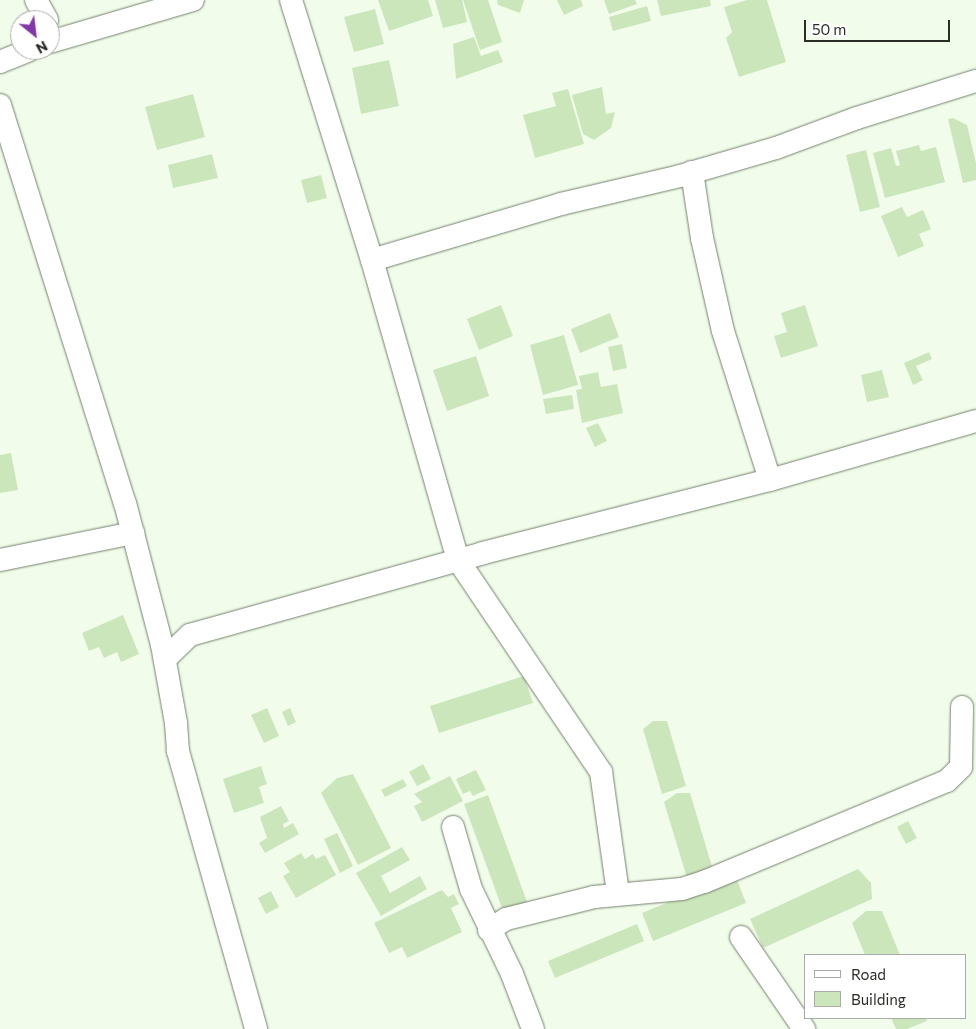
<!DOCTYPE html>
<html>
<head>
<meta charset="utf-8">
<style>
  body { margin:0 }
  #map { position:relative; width:976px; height:1029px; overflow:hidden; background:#f1fdea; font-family:Commissioner,sans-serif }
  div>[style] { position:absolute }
  .building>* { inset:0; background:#cce6bc }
  .roads { filter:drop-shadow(0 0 1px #76806f) drop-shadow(0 0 1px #76806f) }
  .minor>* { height:22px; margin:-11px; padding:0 11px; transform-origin:11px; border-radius:11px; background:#fff }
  span { translate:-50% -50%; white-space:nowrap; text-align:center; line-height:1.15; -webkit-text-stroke:4px #fff; paint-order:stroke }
  .legend { position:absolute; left:804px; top:954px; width:162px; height:65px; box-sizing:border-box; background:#fff; border:1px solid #a9aba8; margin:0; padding:6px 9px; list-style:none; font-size:15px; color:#292d26 }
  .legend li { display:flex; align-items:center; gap:10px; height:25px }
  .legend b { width:25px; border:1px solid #a9aba8 }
  .north { position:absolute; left:10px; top:10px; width:50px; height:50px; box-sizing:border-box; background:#fff; border:1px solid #a9aba8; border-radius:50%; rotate:151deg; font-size:14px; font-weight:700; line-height:20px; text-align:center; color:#292d26 }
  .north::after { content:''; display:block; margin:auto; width:18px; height:22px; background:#8337a8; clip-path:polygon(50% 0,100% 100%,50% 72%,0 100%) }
  .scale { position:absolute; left:804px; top:20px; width:146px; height:22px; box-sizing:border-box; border:2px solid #292d26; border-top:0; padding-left:6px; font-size:15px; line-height:18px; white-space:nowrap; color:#292d26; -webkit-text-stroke:4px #fff; paint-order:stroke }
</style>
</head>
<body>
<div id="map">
  <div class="building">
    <div style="clip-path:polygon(378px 0,428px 0,433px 16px,389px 31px)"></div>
    <div style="clip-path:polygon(435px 0,462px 0,467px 22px,443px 28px)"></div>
    <div style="clip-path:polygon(463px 0,488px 0,502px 42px,480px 50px)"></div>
    <div style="clip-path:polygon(497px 0,524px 0,520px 13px,498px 5px)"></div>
    <div style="clip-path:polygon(557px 0,581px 0,583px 6px,564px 15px)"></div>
    <div style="clip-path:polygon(604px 0,635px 0,637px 4px,609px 14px)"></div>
    <div style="clip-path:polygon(657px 0,710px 0,711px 6px,661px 16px)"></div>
    <div style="clip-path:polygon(747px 0,767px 0,786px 62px,739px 77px,726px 38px,732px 32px,724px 7px)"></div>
    <div style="clip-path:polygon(647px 6px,651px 21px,613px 31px,609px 17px)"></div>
    <div style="clip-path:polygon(375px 9px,384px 44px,354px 52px,344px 17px)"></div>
    <div style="clip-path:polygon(474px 37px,481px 56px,498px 50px,503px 62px,456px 79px,453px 44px)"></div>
    <div style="clip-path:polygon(389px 60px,399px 106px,361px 114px,352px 68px)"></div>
    <div style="clip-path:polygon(602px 87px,606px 114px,615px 112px,611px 128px,594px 140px,583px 134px,572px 95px)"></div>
    <div style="clip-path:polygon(568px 89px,584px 144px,535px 158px,523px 115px,556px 106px,552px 93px)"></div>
    <div style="clip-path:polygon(193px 94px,205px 137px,157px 150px,145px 107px)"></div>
    <div style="clip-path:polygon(953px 118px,967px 125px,976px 163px,976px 180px,963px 183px,948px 119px)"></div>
    <div style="clip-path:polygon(919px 145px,921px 151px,936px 147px,945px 182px,885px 198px,873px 153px,891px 148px,896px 166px,900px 165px,896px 151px)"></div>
    <div style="clip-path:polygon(866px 150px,880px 207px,860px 212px,846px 155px)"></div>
    <div style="clip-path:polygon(212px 154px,218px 178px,173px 188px,168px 165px)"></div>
    <div style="clip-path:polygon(321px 175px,327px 198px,307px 203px,301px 180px)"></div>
    <div style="clip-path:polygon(902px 207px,907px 217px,923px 210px,931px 229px,919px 234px,924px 246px,898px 257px,881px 216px)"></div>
    <div style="clip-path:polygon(501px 305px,513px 336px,479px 350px,467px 319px)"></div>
    <div style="clip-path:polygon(805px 305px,818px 346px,781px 358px,774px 336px,787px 332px,781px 313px)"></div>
    <div style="clip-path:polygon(610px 313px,619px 337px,580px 353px,571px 329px)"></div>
    <div style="clip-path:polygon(564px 335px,578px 385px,543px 395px,530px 345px)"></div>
    <div style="clip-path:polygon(622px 344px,627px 368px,613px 371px,608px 347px)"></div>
    <div style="clip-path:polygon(929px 352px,932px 359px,916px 366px,923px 380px,913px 385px,904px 363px)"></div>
    <div style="clip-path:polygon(476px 356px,489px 396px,447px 411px,433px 370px)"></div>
    <div style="clip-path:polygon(882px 370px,889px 397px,867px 402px,861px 375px)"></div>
    <div style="clip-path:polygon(598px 372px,601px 387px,617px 384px,623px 413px,582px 423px,576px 390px,582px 389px,579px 376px)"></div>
    <div style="clip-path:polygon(572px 395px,574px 409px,546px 414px,543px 399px)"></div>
    <div style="clip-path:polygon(598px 423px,607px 441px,595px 447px,586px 428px)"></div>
    <div style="clip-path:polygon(11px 453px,18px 490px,0 493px,0 455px)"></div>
    <div style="clip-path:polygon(123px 615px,139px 654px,121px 662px,117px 652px,104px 658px,99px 647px,89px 651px,82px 633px)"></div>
    <div style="clip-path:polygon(524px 676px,533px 703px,439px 733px,430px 706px)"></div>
    <div style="clip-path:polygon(267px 708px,279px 736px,264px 743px,251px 715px)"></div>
    <div style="clip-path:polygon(290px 708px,296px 722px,288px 726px,282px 712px)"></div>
    <div style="clip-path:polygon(653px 721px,667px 721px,686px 786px,662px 794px,643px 729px)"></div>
    <div style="clip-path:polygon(423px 764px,431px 779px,417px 786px,409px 772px)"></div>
    <div style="clip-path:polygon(261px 766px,267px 784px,259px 787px,264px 803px,234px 813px,223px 779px)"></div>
    <div style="clip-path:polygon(476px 770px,486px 790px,473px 796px,470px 791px,463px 794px,456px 779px)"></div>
    <div style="clip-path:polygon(353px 774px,391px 848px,358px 865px,321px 793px,337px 778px)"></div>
    <div style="clip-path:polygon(450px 776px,463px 801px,422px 822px,414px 806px,422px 802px,414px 794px)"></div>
    <div style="clip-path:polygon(403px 779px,407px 786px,385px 797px,381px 790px)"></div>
    <div style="clip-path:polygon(677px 793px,690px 793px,713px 870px,687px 878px,664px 802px)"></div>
    <div style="clip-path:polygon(488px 795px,530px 910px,506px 919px,464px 804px)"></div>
    <div style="clip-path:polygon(281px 806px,289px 821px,283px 824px,284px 828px,293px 823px,299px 834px,265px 853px,259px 843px,267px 838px,260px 817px)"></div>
    <div style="clip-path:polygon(908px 821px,917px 838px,906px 844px,897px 827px)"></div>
    <div style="clip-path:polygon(337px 833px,353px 866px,340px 873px,324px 839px)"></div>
    <div style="clip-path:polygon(402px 847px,410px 860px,381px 876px,390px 893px,420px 876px,427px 889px,381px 916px,356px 873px)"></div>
    <div style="clip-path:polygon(301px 853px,305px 859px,313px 854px,316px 859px,325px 855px,336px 875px,296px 898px,283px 876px,290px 872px,284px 863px)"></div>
    <div style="clip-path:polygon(858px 869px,871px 883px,872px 899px,763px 948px,750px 919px)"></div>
    <div style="clip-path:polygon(735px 875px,746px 903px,653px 941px,642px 913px)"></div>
    <div style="clip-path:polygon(442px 890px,448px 897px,454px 894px,459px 904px,451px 908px,462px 932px,407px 958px,402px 947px,389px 953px,374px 923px)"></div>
    <div style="clip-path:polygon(271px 891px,279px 907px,266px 914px,258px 898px)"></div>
    <div style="clip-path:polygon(866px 911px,882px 911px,900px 955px,865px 955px,852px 923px)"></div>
    <div style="clip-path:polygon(637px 924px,644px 941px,555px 978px,548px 961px)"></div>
    <div style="clip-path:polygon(891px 1018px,926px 1018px,927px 1021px,907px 1029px,896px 1029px)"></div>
  </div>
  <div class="roads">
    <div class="minor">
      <div style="left:36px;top:0;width:23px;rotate:61deg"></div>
      <div style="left:291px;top:0;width:272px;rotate:72.7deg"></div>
      <div style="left:372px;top:260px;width:312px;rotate:74deg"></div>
      <div style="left:458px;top:560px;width:256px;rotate:56deg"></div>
      <div style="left:601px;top:772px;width:122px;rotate:82deg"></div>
      <div style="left:50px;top:42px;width:149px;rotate:-16.4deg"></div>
      <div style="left:0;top:62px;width:32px;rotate:-22deg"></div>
      <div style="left:0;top:105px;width:417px;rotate:72.6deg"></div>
      <div style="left:125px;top:503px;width:147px;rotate:75.4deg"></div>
      <div style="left:162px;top:645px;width:79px;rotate:79.8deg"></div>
      <div style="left:176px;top:723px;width:28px;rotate:86deg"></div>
      <div style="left:178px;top:751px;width:289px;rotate:74.3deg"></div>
      <div style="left:692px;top:172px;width:67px;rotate:81.4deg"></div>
      <div style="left:702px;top:238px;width:95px;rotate:77.3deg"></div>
      <div style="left:723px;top:331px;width:156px;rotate:72.5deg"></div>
      <div style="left:372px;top:260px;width:197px;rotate:-16.5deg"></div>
      <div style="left:561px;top:204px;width:122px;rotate:-13.2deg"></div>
      <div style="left:680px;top:176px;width:100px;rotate:-16.3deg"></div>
      <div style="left:776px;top:148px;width:86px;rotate:-20.3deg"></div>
      <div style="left:857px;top:118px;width:125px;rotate:-17.3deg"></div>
      <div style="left:0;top:560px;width:136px;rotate:-11.5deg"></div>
      <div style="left:165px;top:659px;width:35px;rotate:-44deg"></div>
      <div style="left:190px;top:635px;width:304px;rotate:-15.6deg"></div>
      <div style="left:483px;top:553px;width:296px;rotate:-14.3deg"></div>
      <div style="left:770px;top:480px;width:214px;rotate:-16deg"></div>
      <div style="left:453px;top:827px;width:65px;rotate:73.8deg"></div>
      <div style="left:471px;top:889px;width:94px;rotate:64.2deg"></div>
      <div style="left:512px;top:974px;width:59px;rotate:69.1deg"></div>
      <div style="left:489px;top:930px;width:20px;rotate:-33deg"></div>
      <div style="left:506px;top:919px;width:91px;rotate:-14deg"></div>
      <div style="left:594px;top:897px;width:88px;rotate:-5.2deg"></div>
      <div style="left:682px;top:889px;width:23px;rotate:-18deg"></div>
      <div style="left:704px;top:882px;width:263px;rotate:-22.6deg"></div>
      <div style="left:947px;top:781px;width:20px;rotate:-45deg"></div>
      <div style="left:961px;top:767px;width:60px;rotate:-89deg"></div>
      <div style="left:741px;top:937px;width:112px;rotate:55.6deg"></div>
    </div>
  </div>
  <ul class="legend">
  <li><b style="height:6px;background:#fff"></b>Road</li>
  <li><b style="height:14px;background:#cce6bc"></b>Building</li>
  </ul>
  <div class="north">N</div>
  <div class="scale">50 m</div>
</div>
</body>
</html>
